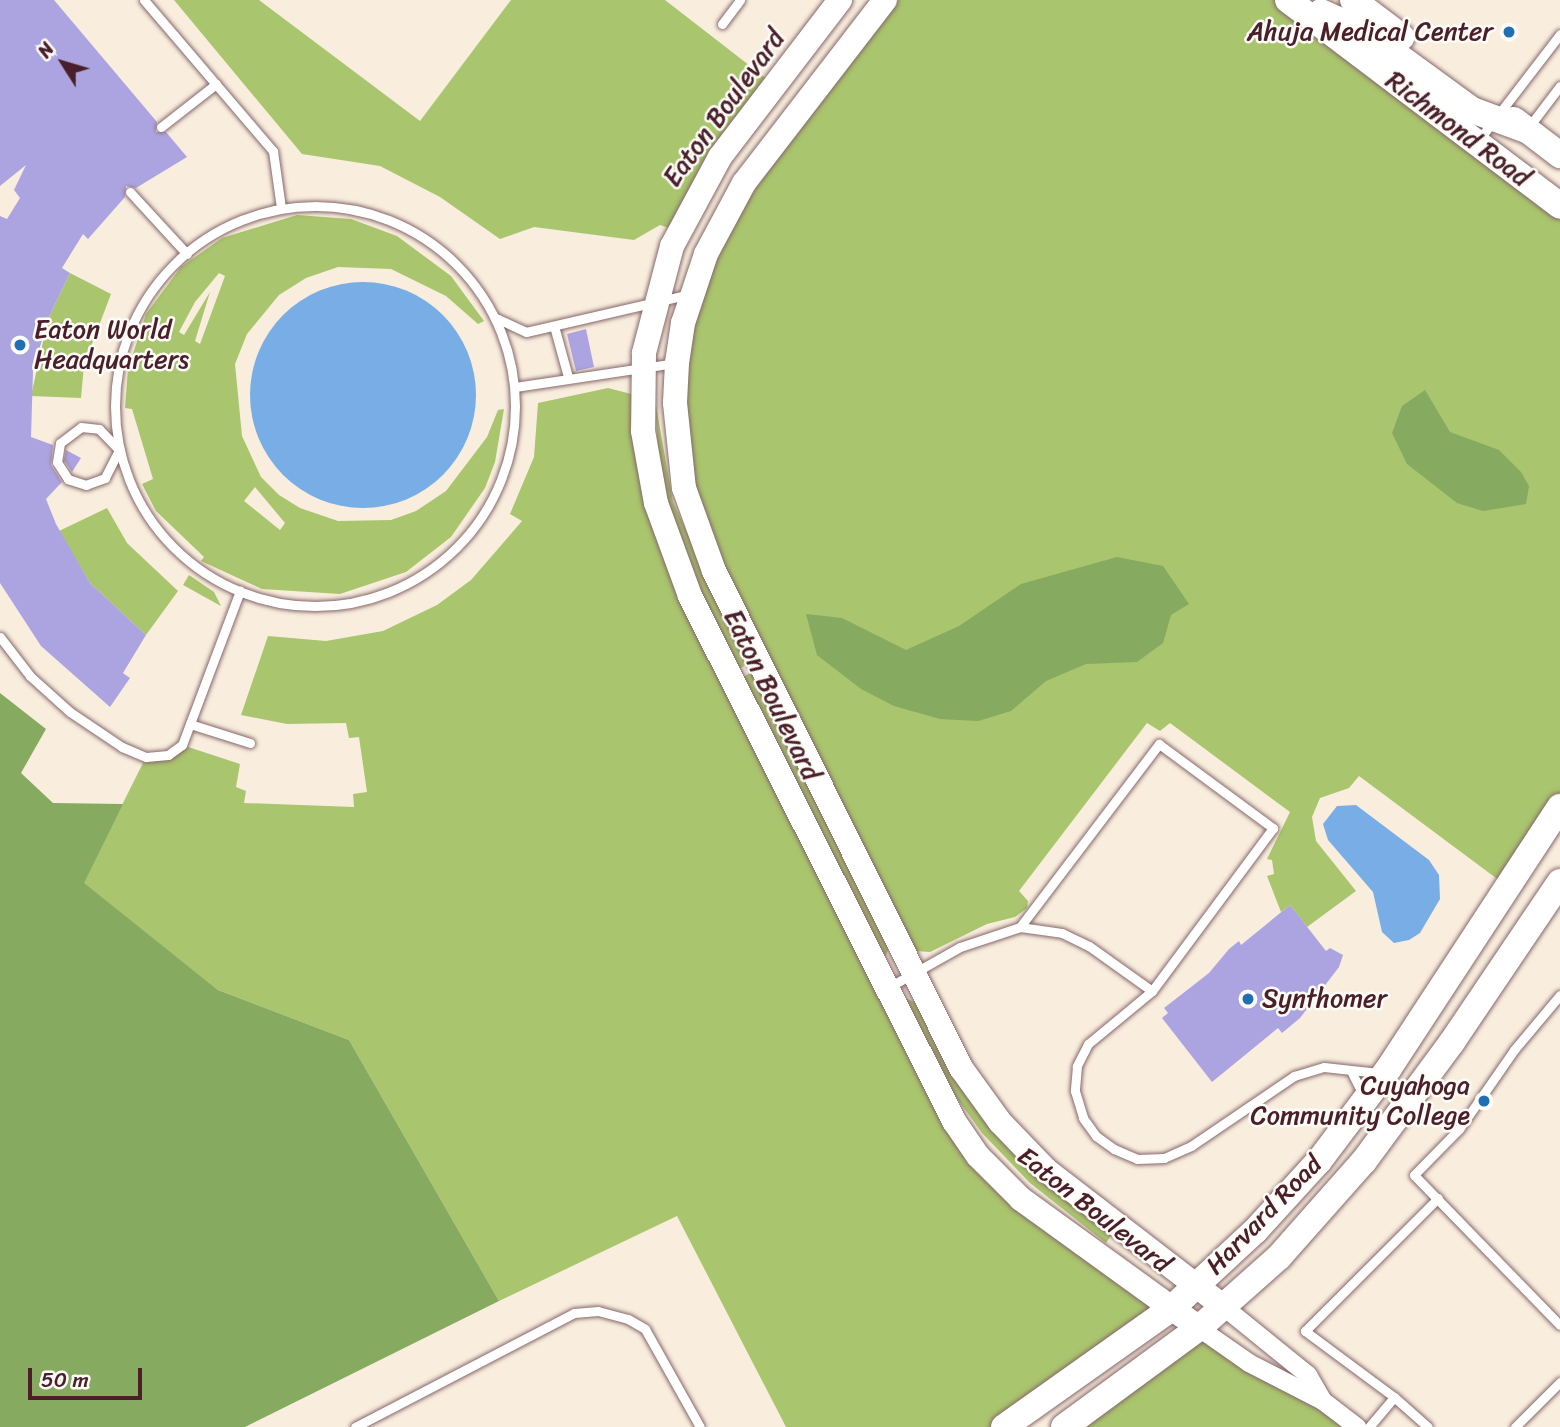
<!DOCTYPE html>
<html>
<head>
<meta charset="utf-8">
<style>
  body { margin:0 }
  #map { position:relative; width:1560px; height:1427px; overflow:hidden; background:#f9eede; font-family:Sriracha,sans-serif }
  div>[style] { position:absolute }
  .green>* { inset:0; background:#a9c56d }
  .forest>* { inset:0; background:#86aa60 }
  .water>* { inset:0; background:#78ade5 }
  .round { border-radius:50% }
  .building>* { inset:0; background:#aca4e1 }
  .roads { filter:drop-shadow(0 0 2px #87676a) drop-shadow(0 0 2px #87676a) }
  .lane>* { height:9px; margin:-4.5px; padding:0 4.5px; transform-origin:4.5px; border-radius:4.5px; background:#fff }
  .lane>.ring { margin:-4.5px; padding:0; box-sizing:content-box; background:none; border:9px solid #fff; border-radius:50% }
  .street>* { height:18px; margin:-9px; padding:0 9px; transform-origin:9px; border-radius:9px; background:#fff }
  .secondary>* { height:24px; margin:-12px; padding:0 12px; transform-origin:12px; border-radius:12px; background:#fff }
  .primary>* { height:26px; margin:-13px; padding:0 13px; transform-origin:13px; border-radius:13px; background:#fff }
  .dots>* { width:19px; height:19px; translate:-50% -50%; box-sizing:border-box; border:4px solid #fdfcf7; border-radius:50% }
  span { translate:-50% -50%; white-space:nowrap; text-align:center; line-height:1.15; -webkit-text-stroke:5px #fdfcf7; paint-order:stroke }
  .poi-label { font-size:26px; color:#4a1f2b }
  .right { translate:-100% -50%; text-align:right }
  .left { translate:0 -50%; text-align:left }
  .street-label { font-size:26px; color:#4a1f2b }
  .north { position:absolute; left:28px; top:28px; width:70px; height:70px; -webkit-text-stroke:5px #fdfcf7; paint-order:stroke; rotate:307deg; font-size:19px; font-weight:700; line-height:28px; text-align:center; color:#4a1f2b }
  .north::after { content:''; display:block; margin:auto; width:24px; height:32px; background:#4a1f2b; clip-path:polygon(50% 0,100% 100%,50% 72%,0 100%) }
  .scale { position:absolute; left:28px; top:1368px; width:114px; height:32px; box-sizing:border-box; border:4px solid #4a1f2b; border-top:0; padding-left:9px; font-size:21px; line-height:24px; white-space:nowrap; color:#4a1f2b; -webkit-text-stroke:5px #fdfcf7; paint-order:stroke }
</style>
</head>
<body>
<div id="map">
  <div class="green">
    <div style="clip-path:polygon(174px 0,259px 0,420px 121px,511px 0,665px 0,776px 86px,678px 231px,660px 225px,634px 240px,534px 227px,500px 239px,440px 197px,380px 166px,302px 154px)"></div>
    <div style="clip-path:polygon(885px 0,1288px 0,1560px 206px,1560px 807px,1508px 887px,1359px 776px,1349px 788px,1320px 798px,1312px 817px,1316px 841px,1356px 891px,1307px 927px,1290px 905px,1281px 912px,1267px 876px,1274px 874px,1272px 860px,1267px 859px,1290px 812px,1170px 723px,1160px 731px,1147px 723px,1019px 891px,1028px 901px,1027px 908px,1015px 917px,987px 924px,930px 952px,915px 951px,714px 571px,675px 403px,706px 254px)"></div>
    <div style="clip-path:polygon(evenodd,297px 215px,351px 219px,397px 236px,451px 276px,484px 321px,478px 324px,446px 296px,391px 269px,338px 267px,306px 278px,279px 295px,247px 334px,235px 364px,242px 436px,261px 477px,279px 495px,300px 508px,338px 521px,391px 520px,416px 511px,446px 491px,487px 437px,498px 410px,504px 409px,495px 462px,485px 488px,451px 537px,406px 572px,340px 594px,262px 589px,201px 561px,204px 557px,156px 511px,142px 484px,153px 479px,132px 409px,125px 408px,128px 369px,146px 314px,181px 267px,222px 238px,297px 215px,219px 273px,225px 276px,200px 344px,195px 341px,210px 292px,184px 335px,179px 332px,195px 302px,219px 273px,297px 215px,255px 487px,285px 523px,280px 530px,244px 501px,255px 487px)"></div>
    <div style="clip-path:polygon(70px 273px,111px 294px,84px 365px,81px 398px,31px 396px,48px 319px)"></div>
    <div style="clip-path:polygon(608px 388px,643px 397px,656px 503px,978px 1156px,1172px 1308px,1004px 1427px,786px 1427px,677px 1216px,499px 1301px,349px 1040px,218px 990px,83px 883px,146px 757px,168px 755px,182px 745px,240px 764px,236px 787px,246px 791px,244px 803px,354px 807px,353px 794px,367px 792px,359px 737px,349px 738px,346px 723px,287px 724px,241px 715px,268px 636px,326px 641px,383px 631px,437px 605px,471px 580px,522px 521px,510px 514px,534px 457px,538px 403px)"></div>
    <div style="clip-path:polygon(655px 400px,673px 502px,748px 664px,737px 670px,707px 612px,660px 487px)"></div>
    <div style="clip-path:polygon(107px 508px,127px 543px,178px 591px,146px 635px,90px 583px,59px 531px)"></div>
    <div style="clip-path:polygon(189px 575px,214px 592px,221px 606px,183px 585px)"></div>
    <div style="clip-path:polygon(752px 672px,889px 948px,885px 957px,741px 678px)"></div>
    <div style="clip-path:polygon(907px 999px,917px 1003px,936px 1043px,1112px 1234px,1106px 1243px,1030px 1183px,982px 1133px,935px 1068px,904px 1004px)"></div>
    <div style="clip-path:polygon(1199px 1328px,1357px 1427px,1064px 1427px)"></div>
  </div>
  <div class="forest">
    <div style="clip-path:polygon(1425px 390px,1450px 432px,1499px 450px,1521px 472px,1529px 486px,1526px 504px,1483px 511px,1457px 503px,1407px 464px,1392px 433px,1402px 406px)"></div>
    <div style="clip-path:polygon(1117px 557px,1163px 566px,1189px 604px,1171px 615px,1163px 643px,1137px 662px,1086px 664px,1046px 681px,1011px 711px,978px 721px,940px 719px,894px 706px,861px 689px,817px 655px,806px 614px,842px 618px,906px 650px,959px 626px,1021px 584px)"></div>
    <div style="clip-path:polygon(0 693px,46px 729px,21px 773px,53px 803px,123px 804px,84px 883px,218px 990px,349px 1040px,499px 1301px,245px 1427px,0 1427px)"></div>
  </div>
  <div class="water">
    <div class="round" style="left:250px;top:282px;width:226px;height:226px"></div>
    <div style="clip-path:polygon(1356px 805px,1429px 860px,1439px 875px,1440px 899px,1420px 933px,1409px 940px,1394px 943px,1382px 932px,1373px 892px,1328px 840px,1323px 824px,1337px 806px)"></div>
  </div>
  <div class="building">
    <div style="clip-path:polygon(0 0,54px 0,157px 122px,156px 132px,166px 132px,187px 157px,136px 188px,126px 186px,125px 197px,88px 239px,83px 234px,62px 268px,70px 273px,48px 319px,33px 371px,31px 437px,53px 445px,51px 465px,62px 482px,46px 499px,56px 524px,90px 583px,146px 635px,123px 673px,130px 678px,110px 707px,41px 646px,0 583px,0 216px,7px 219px,20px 198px,14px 190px,26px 165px,0 186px)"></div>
    <div style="clip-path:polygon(586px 329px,594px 367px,576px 371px,567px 334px)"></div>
    <div style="clip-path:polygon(66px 450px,81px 458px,72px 472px,64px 460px)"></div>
    <div style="clip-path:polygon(1290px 905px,1326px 951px,1330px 948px,1343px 955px,1339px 967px,1300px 1018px,1282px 1033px,1278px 1028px,1212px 1082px,1162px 1018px,1168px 1013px,1164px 1008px,1209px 973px,1229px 949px,1239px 941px,1241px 945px)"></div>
  </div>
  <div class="roads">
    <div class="lane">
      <div style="left:144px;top:0;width:199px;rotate:49.5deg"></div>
      <div style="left:273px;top:151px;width:58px;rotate:82deg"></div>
      <div style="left:722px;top:24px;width:30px;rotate:-53deg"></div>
      <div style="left:161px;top:127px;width:70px;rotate:-38deg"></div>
      <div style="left:1528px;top:128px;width:53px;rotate:-52.7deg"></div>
      <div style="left:1478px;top:141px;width:135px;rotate:-52.5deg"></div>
      <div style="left:130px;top:192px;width:84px;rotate:47.4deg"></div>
      <div class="ring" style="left:115px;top:206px;width:391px;height:391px"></div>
      <div style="left:496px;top:318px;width:33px;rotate:25deg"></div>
      <div style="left:526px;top:332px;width:168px;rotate:-13deg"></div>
      <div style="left:554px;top:326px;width:53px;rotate:74.6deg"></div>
      <div style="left:515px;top:387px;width:163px;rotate:-8.5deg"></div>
      <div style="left:81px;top:427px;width:18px;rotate:6deg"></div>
      <div style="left:99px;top:429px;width:29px;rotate:46deg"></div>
      <div style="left:119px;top:450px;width:31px;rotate:117deg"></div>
      <div style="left:105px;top:478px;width:20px;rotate:160deg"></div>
      <div style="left:86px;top:485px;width:19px;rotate:-162deg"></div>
      <div style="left:68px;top:479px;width:20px;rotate:-123deg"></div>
      <div style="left:57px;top:462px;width:19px;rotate:-81deg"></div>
      <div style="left:60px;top:443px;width:26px;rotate:-37deg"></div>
      <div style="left:0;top:637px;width:49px;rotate:52.4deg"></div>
      <div style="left:30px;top:676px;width:54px;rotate:42deg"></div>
      <div style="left:70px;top:712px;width:63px;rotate:33.9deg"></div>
      <div style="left:122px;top:747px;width:26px;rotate:23deg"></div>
      <div style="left:146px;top:757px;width:22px;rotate:-5deg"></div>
      <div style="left:168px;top:755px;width:17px;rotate:-36deg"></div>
      <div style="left:182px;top:745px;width:165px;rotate:-69.4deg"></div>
      <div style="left:190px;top:724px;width:63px;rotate:17.6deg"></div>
      <div style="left:1020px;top:927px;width:42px;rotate:8.1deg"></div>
      <div style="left:1062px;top:933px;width:30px;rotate:26deg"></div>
      <div style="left:1089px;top:946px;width:77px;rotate:35.5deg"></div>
      <div style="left:889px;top:987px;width:81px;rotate:-29.4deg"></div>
      <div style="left:960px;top:947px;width:63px;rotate:-18.4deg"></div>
      <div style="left:1020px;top:927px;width:230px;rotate:-52.8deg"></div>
      <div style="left:1159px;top:744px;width:142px;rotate:36.4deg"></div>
      <div style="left:1273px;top:828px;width:203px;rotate:126.6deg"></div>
      <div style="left:1152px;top:991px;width:83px;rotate:140.4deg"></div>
      <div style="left:1088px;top:1044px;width:25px;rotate:117deg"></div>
      <div style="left:1077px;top:1066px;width:25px;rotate:95deg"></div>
      <div style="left:1075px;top:1091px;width:28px;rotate:73deg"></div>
      <div style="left:1083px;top:1118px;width:22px;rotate:54deg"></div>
      <div style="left:1096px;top:1136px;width:22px;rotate:36deg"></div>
      <div style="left:1114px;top:1149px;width:25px;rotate:23deg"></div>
      <div style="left:1137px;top:1159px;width:27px;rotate:-2deg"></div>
      <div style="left:1164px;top:1158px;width:30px;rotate:-24deg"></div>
      <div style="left:1191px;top:1146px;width:125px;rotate:-34.2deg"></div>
      <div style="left:1294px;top:1076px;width:31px;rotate:-17deg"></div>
      <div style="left:1324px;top:1067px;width:55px;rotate:6.2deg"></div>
      <div style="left:1560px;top:995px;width:72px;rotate:129.9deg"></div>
      <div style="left:1514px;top:1050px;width:96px;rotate:124.8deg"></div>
      <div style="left:1459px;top:1129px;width:64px;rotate:134.4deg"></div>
      <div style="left:1414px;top:1175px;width:209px;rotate:45.8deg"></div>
      <div style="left:1352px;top:1073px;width:27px;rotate:63deg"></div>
      <div style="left:1394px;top:1397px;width:111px;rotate:-143.4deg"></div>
      <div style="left:1305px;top:1331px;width:188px;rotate:-45deg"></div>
      <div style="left:355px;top:1427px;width:247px;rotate:-27.5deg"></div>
      <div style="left:574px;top:1313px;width:24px;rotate:-5deg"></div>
      <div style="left:598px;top:1311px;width:31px;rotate:15deg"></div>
      <div style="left:628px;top:1319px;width:20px;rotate:30deg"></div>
      <div style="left:645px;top:1329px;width:112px;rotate:60.7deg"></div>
      <div style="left:1369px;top:1427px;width:39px;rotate:-50deg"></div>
      <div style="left:1394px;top:1397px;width:45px;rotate:41.4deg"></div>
      <div style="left:1515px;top:1427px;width:64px;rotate:-45deg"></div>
    </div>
    <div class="street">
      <div style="left:1224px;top:1307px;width:108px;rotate:39deg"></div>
      <div style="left:1308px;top:1375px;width:30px;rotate:60deg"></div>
      <div style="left:1199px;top:1328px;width:61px;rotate:35deg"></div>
      <div style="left:1249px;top:1363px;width:83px;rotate:27.2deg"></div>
      <div style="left:1323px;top:1401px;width:43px;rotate:37.4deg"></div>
    </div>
    <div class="secondary">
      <div style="left:840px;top:0;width:198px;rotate:127.4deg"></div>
      <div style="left:720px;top:157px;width:101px;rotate:118.3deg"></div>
      <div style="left:672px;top:246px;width:111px;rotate:104.7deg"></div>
      <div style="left:644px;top:353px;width:78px;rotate:90.7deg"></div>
      <div style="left:643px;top:431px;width:73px;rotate:79.8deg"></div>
      <div style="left:656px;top:503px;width:99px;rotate:69.9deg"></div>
      <div style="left:690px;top:596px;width:588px;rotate:63.3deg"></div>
      <div style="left:954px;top:1121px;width:42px;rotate:55.6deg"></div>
      <div style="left:978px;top:1156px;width:61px;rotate:45deg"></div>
      <div style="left:1021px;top:1199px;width:220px;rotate:35.9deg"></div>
      <div style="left:885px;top:0;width:231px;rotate:127.6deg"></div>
      <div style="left:744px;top:183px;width:81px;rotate:118.2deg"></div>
      <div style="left:706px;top:254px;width:73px;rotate:108.4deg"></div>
      <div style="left:683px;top:323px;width:40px;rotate:98.5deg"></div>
      <div style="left:677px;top:363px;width:40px;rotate:92.9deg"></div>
      <div style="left:675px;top:403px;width:85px;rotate:84deg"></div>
      <div style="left:684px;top:488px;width:88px;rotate:70.1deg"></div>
      <div style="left:714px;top:571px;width:555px;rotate:63.57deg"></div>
      <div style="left:961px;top:1068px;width:67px;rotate:54.2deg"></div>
      <div style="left:1000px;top:1122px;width:66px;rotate:46.2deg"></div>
      <div style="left:1046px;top:1170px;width:225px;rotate:37.6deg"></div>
    </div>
    <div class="primary">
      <div style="left:1288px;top:0;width:341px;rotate:37.1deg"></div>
      <div style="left:1353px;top:0;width:61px;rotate:37.1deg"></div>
      <div style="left:1321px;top:12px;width:48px;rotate:24.4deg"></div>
      <div style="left:1365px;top:32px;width:132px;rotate:36.1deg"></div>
      <div style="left:1472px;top:110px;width:58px;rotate:20.3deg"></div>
      <div style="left:1514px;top:120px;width:58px;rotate:37.3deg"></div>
      <div style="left:1004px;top:1427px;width:206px;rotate:-35.3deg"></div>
      <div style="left:1172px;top:1308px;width:113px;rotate:-42.9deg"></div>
      <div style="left:1255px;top:1231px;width:95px;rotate:-47.6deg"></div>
      <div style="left:1319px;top:1161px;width:116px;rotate:-53deg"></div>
      <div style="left:1389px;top:1068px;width:312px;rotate:-56.8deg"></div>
      <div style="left:1064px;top:1427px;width:167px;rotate:-36.3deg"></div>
      <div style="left:1199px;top:1328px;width:107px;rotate:-41.6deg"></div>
      <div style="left:1279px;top:1257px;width:128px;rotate:-48.5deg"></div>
      <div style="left:1364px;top:1161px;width:148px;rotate:-53.5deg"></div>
      <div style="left:1452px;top:1042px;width:193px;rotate:-56deg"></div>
    </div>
  </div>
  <div class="dots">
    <div style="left:1509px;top:32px;background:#1f6fb2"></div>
    <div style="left:20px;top:345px;background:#1f6fb2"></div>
    <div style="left:1248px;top:999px;background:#1f6fb2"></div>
    <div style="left:1484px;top:1101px;background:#1f6fb2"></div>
  </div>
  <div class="poi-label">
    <span class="right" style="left:1493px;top:32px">Ahuja Medical Center</span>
    <span class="left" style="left:34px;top:345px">Eaton World<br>Headquarters</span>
    <span class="left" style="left:1262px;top:999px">Synthomer</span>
    <span class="right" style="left:1470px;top:1101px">Cuyahoga<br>Community College</span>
  </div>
  <div class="street-label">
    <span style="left:724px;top:108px;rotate:-54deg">Eaton Boulevard</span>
    <span style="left:1458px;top:129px;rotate:37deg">Richmond Road</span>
    <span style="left:772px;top:695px;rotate:64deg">Eaton Boulevard</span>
    <span style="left:1094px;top:1210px;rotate:38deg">Eaton Boulevard</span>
    <span style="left:1264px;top:1215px;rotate:-46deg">Harvard Road</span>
  </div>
  <div class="north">N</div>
  <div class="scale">50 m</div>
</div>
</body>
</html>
